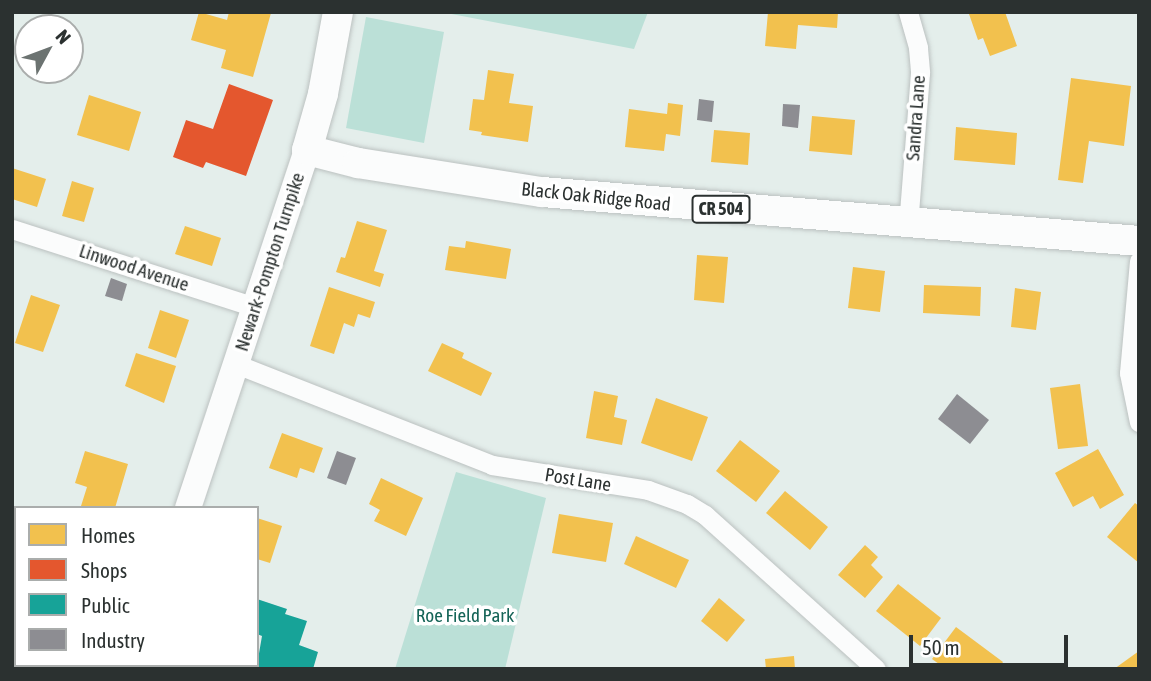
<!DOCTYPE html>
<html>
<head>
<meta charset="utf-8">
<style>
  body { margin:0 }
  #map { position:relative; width:1151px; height:681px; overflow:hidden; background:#e4eeeb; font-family:"Asap Condensed",sans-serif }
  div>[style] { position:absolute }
  .green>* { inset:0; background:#bbe0d7 }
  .homes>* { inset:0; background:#f2c14e }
  .shops>* { inset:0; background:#e4572e }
  .public>* { inset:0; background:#17a398 }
  .industry>* { inset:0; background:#8d8d92 }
  .roads { filter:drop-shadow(0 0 2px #bbc1c0) drop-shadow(0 0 2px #bbc1c0) }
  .street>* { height:19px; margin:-9.5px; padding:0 9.5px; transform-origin:9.5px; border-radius:9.5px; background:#fbfcfc }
  .secondary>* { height:26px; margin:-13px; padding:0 13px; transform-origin:13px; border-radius:13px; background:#fbfcfc }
  .primary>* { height:30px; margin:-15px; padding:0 15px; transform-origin:15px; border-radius:15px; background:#fbfcfc }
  span { translate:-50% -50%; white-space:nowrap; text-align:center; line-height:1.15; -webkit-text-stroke:7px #fff; paint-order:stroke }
  .shield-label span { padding:2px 5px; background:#fff; border:2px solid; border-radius:5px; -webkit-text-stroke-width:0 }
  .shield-label { font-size:18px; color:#2b3130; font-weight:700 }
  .street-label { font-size:19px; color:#2b3130 }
  .park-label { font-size:19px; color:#156457 }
  .frame { position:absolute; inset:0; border:14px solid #2b3130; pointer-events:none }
  .legend { position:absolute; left:14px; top:506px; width:245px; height:161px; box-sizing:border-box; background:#fff; border:2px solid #aaadac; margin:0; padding:9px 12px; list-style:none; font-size:21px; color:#2b3130 }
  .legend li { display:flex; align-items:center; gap:14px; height:35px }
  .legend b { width:35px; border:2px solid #aaadac }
  .north { position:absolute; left:14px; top:14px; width:70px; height:70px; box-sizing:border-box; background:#fff; border:2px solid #aaadac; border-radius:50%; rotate:49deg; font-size:19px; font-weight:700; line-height:28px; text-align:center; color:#2b3130 }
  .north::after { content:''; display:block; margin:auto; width:24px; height:32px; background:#6c7371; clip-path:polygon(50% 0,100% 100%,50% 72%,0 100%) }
  .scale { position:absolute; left:909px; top:635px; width:159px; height:32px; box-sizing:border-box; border:4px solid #2b3130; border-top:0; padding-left:9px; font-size:21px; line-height:24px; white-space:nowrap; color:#2b3130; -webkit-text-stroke:5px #fff; paint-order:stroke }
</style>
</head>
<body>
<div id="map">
  <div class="green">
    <div style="clip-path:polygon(441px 12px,648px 12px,634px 49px)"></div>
    <div style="clip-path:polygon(366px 17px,444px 32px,424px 143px,346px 128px)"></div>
    <div style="clip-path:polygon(456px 472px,546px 498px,505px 669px,395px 669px)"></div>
  </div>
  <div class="homes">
    <div style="clip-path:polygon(199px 12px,227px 20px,229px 12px,271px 13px,253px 77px,221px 68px,226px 50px,191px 40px)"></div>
    <div style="clip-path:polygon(768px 12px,838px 12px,837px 28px,798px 25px,796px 49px,765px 46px)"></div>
    <div style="clip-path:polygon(974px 12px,1005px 12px,1017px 46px,990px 56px,983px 38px,978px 40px,969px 14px)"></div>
    <div style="clip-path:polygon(488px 70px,514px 74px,509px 103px,533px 106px,528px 142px,481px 135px,482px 132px,469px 130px,473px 99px,484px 100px)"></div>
    <div style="clip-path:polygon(1071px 78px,1131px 86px,1124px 146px,1089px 141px,1083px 183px,1058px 180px)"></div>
    <div style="clip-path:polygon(89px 95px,141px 112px,129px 151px,77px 135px)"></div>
    <div style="clip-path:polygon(668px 103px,683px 105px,680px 136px,666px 134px,664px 151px,625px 147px,629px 109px,667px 114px)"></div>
    <div style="clip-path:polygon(812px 116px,855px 120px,852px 155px,809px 151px)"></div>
    <div style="clip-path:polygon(956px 127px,1017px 133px,1015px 165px,954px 160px)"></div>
    <div style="clip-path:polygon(714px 130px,750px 133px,748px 165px,711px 162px)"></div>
    <div style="clip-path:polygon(12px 168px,46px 179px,37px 207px,12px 199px)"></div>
    <div style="clip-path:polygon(72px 181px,94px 188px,84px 222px,62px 216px)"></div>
    <div style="clip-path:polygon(357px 221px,387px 230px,374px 271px,384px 274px,380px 287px,336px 272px,341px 257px,345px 258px)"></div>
    <div style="clip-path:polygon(185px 226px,221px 238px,212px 266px,175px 254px)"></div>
    <div style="clip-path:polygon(466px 241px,511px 249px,506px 279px,445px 270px,449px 246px,465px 248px)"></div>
    <div style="clip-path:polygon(697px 255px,728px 257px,724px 303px,694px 300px)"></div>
    <div style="clip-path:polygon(853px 267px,885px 271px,880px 312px,848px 308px)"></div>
    <div style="clip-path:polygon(924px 285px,981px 287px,980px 316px,923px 313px)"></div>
    <div style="clip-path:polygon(329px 287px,375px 302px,370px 318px,358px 314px,354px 327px,344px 323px,334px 354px,310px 346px)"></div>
    <div style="clip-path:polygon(1015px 288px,1041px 292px,1036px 330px,1011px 327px)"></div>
    <div style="clip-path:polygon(31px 295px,60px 305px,43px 352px,15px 343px)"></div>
    <div style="clip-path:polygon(160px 310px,189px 320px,176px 358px,148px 348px)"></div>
    <div style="clip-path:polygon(442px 343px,464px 353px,462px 358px,492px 373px,481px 396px,428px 371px)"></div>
    <div style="clip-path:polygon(136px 353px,176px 366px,164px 403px,125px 386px)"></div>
    <div style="clip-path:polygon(1080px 384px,1088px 446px,1058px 449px,1050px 388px)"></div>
    <div style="clip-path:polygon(594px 391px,618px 396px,614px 417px,627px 420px,622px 445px,586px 438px)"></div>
    <div style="clip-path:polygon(656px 398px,708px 417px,692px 461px,641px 443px)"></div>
    <div style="clip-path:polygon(282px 433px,323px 448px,314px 473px,300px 468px,297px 478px,269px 468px)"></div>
    <div style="clip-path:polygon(740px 440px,780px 471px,756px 502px,716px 471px)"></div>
    <div style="clip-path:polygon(1098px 449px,1124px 495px,1100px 509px,1093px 496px,1073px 507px,1055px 473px)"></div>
    <div style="clip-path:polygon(85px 451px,128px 464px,115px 508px,81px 506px,87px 487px,75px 483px)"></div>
    <div style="clip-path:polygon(381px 478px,423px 498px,406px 536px,374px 521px,380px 510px,369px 504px)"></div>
    <div style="clip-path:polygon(785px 491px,828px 527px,810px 550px,766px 513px)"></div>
    <div style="clip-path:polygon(1135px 503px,1139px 506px,1139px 563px,1107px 537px)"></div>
    <div style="clip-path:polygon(559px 514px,613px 523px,606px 562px,552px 553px)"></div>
    <div style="clip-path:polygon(257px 518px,282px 526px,270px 563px,257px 559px)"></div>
    <div style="clip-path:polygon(636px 536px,689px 560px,676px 588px,624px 564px)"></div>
    <div style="clip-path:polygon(865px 545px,878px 557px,871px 565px,883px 577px,865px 598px,838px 575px)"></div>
    <div style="clip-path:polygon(898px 584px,941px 618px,920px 646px,876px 611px)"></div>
    <div style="clip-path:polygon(719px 598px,745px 620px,727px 642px,701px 621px)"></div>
    <div style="clip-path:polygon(956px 627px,1003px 662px,998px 669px,946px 669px,932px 659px)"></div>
    <div style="clip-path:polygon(1139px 651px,1139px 669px,1114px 669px)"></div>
    <div style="clip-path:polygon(794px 656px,795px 669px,766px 669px,765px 659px)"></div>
  </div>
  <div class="shops">
    <div style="clip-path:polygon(229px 84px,273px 100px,246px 176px,206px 162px,203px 168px,173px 157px,186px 120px,213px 129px)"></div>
  </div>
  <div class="public">
    <div style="clip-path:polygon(257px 599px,287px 609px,285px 614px,307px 621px,299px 645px,318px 652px,313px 669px,251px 667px,257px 665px,262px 636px,257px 634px)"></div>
  </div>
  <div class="industry">
    <div style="clip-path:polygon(699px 99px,714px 101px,712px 122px,697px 120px)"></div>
    <div style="clip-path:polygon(783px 104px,800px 105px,798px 128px,782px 126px)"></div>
    <div style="clip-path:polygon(111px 278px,127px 284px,122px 301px,105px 296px)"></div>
    <div style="clip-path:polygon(957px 394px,989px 420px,970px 444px,938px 419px)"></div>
    <div style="clip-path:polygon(337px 451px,356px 458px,346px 485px,327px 478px)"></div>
    <div style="clip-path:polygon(12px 532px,16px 533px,16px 556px,12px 555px)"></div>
  </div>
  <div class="roads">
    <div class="street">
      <div style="left:908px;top:12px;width:37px;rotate:74deg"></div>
      <div style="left:918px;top:48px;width:25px;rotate:85deg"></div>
      <div style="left:920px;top:73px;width:151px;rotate:94.5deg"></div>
      <div style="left:12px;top:229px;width:255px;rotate:17.8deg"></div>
      <div style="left:1139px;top:261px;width:112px;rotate:95.1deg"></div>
      <div style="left:1129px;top:373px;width:50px;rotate:78.5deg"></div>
      <div style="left:236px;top:364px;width:275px;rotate:21.5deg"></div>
      <div style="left:492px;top:465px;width:158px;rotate:9.1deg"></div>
      <div style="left:648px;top:490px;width:41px;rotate:19.7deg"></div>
      <div style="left:687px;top:504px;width:21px;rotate:31deg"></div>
      <div style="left:705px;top:515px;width:230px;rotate:42deg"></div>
      <div style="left:12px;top:634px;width:4px;rotate:14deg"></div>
      <div style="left:109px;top:665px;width:12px;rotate:20deg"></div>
    </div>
    <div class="secondary">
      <div style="left:188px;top:508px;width:377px;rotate:-71.6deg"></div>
      <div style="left:138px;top:669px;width:4px;rotate:-76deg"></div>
    </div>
    <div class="primary">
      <div style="left:338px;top:12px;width:83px;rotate:100.4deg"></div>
      <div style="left:323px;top:94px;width:58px;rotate:105.9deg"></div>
      <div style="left:307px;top:150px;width:53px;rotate:14.3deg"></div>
      <div style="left:358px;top:163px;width:186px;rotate:9deg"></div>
      <div style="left:542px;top:192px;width:599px;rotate:4.69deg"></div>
    </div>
  </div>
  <div class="shield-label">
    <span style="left:721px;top:209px">CR 504</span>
  </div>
  <div class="street-label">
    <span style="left:916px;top:118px;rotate:-86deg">Sandra Lane</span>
    <span style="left:596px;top:197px;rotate:6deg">Black Oak Ridge Road</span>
    <span style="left:270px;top:262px;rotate:-72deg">Newark-Pompton Turnpike</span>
    <span style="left:134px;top:268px;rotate:18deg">Linwood Avenue</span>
    <span style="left:578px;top:480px;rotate:9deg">Post Lane</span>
  </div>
  <div class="park-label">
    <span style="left:465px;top:616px">Roe Field Park</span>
  </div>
  <div class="frame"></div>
  <ul class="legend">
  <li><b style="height:19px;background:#f2c14e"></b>Homes</li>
  <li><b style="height:19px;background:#e4572e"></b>Shops</li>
  <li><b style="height:19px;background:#17a398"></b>Public</li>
  <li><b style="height:19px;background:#8d8d92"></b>Industry</li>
  </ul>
  <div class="north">N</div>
  <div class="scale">50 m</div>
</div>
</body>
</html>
